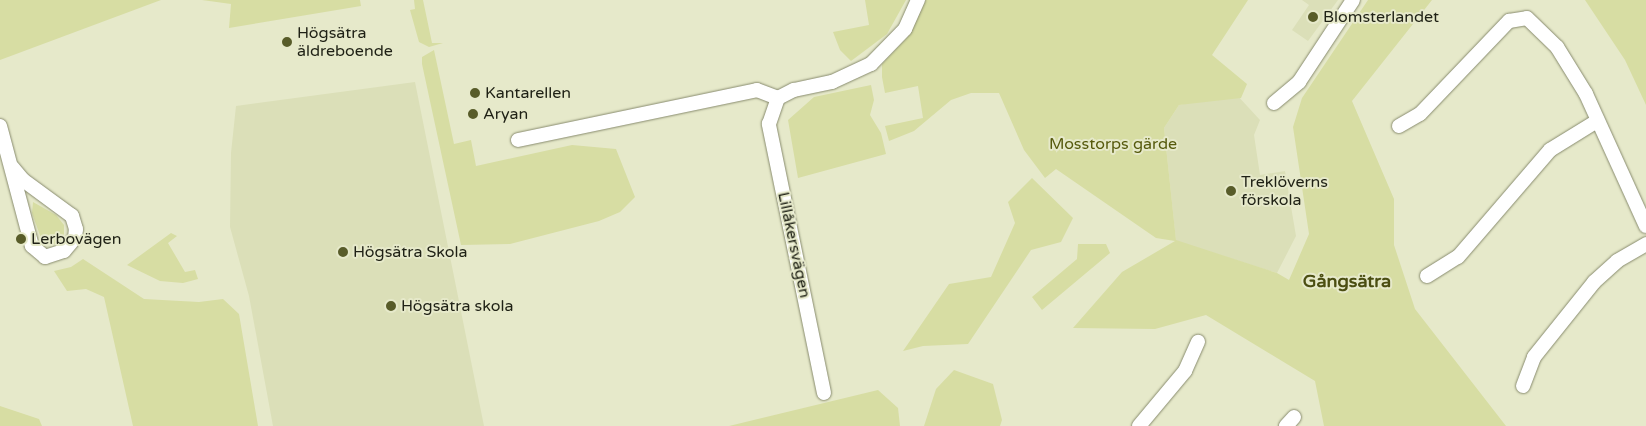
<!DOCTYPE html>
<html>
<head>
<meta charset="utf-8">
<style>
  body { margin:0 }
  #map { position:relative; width:1646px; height:426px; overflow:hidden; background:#e6e9ca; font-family:"Varela Round",sans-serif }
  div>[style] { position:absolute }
  .built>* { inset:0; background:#dbdfb8 }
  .green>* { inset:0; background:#d7dda3 }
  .roads { filter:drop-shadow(0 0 1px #888b6e) drop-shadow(0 0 1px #888b6e) }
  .minor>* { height:14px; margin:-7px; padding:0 7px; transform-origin:7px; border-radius:7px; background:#fff }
  .dots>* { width:14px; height:14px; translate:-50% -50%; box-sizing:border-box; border:2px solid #e6e9ca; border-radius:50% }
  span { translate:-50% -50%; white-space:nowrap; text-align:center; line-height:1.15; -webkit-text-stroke:4px #e6e9ca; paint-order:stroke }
  .poi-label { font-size:16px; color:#1f2115 }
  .left { translate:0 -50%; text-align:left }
  .park-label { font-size:16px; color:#565a0d }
  .street-label { font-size:16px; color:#1f2115 }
  .neighbourhood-label { font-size:18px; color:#4b4e12; font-weight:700 }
</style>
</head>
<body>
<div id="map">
  <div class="built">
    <div style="clip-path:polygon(1302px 0,1338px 0,1308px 41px,1292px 30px,1309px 5px)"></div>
    <div style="clip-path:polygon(415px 82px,484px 426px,273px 426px,249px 296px,230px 227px,231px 153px,236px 106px)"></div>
    <div style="clip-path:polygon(1236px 94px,1260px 120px,1254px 135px,1260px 175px,1285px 171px,1296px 236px,1277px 273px,1176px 241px,1164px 128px,1179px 105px)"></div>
  </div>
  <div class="green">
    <div style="clip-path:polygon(0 0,161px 0,0 60px)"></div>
    <div style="clip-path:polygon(202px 0,360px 0,361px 6px,229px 28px,231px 4px)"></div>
    <div style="clip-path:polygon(414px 0,423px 0,432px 43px,443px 43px,429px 47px,419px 42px,410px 10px,415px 9px)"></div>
    <div style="clip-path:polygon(865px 0,906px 0,887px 34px,851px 61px,840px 50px,833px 32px,869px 25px)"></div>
    <div style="clip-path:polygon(926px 0,1248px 0,1212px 55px,1247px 84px,1241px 98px,1179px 105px,1164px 128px,1176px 240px,1277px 273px,1289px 280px,1309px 234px,1293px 127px,1302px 98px,1368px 0,1432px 0,1352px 101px,1394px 199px,1394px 245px,1415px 309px,1506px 426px,1324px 426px,1315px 381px,1206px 315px,1155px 329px,1073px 328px,1122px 272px,1175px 241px,1156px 238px,1056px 169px,1045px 178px,1024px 150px,999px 93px,971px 93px,951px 100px,914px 131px,889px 141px,885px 126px,923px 118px,918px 86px,885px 93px,882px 77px,882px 64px,907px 38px)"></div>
    <div style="clip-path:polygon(1585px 0,1646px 0,1646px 105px,1625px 60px)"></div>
    <div style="clip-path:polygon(434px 50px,454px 144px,471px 140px,476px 166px,572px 145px,616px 149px,635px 197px,620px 212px,599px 221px,510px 244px,461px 245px,422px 64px,422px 57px)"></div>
    <div style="clip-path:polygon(871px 85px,874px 100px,870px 115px,881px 133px,886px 154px,798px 178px,788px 120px,814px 97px)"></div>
    <div style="clip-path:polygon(1032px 178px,1073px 218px,1061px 242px,1031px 250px,968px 344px,923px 346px,903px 351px,949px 284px,991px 277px,1015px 223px,1008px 202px)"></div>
    <div style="clip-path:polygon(33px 202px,56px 215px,64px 225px,64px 235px,59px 243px,49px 245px,42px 241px,32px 213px)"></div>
    <div style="clip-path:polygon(171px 233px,177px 236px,168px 243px,185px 272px,195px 270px,198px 279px,183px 283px,160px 281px,127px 265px)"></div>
    <div style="clip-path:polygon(1078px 244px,1106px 244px,1110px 253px,1042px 310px,1032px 297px,1077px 259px)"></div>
    <div style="clip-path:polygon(83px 259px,144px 299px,199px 302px,223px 299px,239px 314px,258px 426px,133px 426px,104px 297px,86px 289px,67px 291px,54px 271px,71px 267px)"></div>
    <div style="clip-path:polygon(954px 370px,993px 384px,1002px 420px,1000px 426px,924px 426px,936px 389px)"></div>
    <div style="clip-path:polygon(878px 390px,898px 408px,900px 426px,729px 426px)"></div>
    <div style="clip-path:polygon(0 406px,39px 419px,42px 426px,0 426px)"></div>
  </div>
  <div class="roads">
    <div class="minor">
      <div style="left:1274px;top:103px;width:33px;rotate:-40deg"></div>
      <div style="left:1299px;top:82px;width:98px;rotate:-56.6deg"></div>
      <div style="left:0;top:126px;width:124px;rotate:75.1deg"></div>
      <div style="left:32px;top:246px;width:17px;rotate:40deg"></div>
      <div style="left:45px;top:257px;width:20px;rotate:-18deg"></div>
      <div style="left:64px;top:251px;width:17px;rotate:-50deg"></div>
      <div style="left:75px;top:238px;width:9px;rotate:-84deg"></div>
      <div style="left:76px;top:229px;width:14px;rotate:-107deg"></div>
      <div style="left:72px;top:216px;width:61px;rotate:-143.7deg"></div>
      <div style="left:23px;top:180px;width:17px;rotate:-130deg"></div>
      <div style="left:1399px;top:126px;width:24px;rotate:-30deg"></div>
      <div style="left:1420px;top:114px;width:129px;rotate:-46.3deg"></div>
      <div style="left:1509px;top:21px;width:18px;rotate:-9deg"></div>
      <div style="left:1527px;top:18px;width:42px;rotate:44deg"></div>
      <div style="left:1557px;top:47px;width:55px;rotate:58.3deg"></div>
      <div style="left:1586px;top:94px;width:145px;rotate:65.6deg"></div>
      <div style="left:518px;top:140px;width:244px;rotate:-11.8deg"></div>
      <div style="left:757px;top:90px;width:22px;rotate:21deg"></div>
      <div style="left:1427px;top:276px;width:36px;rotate:-32deg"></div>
      <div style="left:1458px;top:257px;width:141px;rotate:-49.3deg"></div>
      <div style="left:1550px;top:150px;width:55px;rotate:-31.7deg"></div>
      <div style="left:1523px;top:386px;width:31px;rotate:-69deg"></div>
      <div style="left:1534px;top:357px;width:96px;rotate:-51.3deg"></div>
      <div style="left:1594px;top:282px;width:31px;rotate:-42deg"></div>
      <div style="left:1617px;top:261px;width:34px;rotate:-30deg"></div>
      <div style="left:824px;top:393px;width:275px;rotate:-101.6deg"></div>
      <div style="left:769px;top:124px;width:28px;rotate:-71deg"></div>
      <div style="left:778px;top:98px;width:18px;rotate:-27deg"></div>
      <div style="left:794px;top:90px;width:39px;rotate:-12deg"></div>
      <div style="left:832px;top:82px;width:43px;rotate:-24.8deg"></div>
      <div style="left:871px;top:64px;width:49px;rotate:-45.8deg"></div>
      <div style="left:905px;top:29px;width:32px;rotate:-66deg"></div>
      <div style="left:1139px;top:426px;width:72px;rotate:-50.1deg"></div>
      <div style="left:1185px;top:371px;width:32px;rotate:-66deg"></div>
      <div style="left:1286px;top:426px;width:12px;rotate:-48deg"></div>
    </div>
  </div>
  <div class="dots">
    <div style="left:1313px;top:17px;background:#585c29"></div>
    <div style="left:287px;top:42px;background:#585c29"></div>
    <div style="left:475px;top:93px;background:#585c29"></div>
    <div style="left:473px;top:114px;background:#585c29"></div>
    <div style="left:1231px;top:191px;background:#585c29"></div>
    <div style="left:21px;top:239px;background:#585c29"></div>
    <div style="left:343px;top:252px;background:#585c29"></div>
    <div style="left:391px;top:306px;background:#585c29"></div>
  </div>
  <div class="poi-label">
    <span class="left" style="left:1323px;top:17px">Blomsterlandet</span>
    <span class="left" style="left:297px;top:42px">Högsätra<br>äldreboende</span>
    <span class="left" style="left:485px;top:93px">Kantarellen</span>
    <span class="left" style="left:483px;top:114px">Aryan</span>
    <span class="left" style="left:1241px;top:191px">Treklöverns<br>förskola</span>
    <span class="left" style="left:31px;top:239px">Lerbovägen</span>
    <span class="left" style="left:353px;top:252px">Högsätra Skola</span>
    <span class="left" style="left:401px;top:306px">Högsätra skola</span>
  </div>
  <div class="park-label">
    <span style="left:1113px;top:144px">Mosstorps gärde</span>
  </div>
  <div class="street-label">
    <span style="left:794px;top:245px;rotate:78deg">Lillåkersvägen</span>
  </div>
  <div class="neighbourhood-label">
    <span style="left:1347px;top:281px">Gångsätra</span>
  </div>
</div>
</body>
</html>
